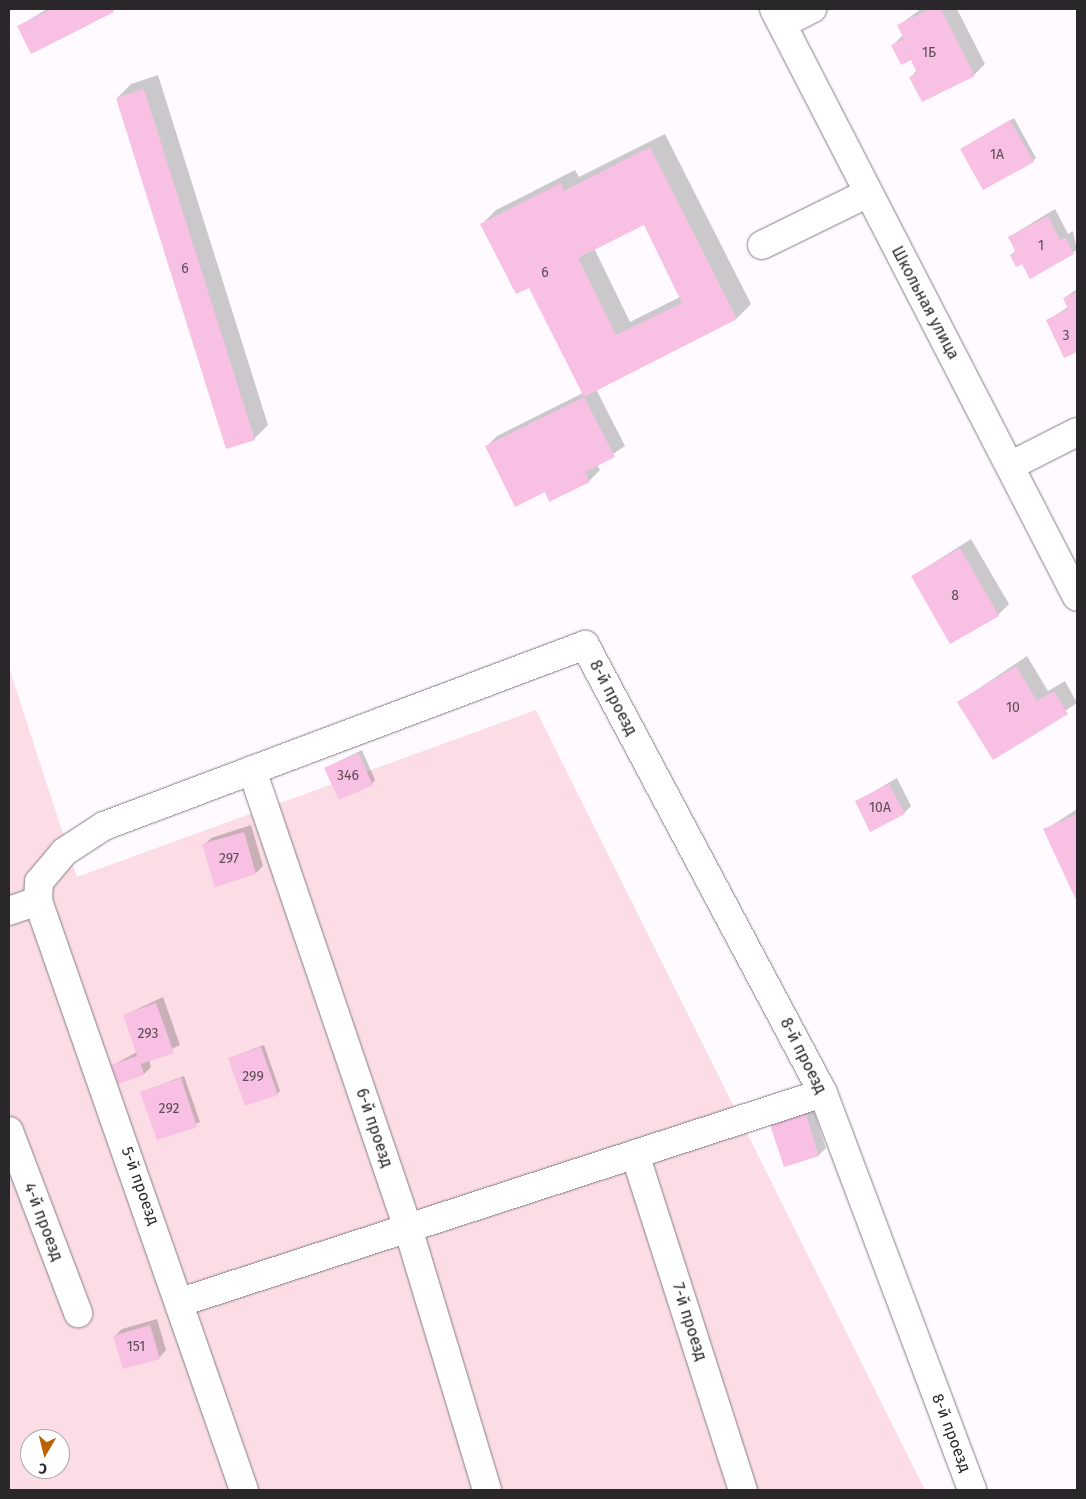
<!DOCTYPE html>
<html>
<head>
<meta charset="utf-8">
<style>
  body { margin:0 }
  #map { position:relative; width:1086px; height:1499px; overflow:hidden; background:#fefaff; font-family:"Fira Sans",sans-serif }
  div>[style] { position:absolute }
  .green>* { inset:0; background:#fcdde5 }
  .shadow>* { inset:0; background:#0003 }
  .building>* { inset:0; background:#f8c0e2 }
  .roads { filter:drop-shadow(0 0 1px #847d85) drop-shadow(0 0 1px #847d85) }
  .minor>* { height:28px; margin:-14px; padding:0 14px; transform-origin:14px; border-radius:14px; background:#fff }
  span { translate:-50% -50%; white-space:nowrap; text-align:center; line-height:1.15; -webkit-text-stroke:4.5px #fff; paint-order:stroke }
  .number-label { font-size:14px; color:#5d4d58 }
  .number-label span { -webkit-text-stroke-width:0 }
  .street-label { font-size:16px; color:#29272a }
  .frame { position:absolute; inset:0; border:10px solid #29272a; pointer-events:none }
  .north { position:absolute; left:20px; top:1429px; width:50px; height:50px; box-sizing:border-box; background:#fff; border:1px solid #a9a9aa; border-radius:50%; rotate:188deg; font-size:14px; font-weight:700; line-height:20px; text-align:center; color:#29272a }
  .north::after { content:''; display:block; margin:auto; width:18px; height:22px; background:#bc6301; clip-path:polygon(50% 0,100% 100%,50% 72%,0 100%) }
</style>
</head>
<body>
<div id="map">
  <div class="green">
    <div style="clip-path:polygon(evenodd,9px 668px,77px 877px,536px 710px,925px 1490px,9px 1490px,9px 668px,30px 1439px,60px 1439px,60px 1469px,30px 1469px,30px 1439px)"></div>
  </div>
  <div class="shadow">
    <div style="clip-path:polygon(47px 9px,116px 9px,19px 26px)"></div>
    <div style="clip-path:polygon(921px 9px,957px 9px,985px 64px,974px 75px,911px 77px,917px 70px,911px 58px,893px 45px,903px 35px,899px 25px)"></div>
    <div style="clip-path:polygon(158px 75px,268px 425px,254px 439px,117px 98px,131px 84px)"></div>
    <div style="clip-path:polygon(1014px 118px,1036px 158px,1033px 161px,961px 149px)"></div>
    <div style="clip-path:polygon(evenodd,665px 134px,751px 304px,737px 318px,596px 389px,625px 446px,597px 465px,600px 470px,589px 481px,545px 490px,486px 447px,497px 436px,583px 393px,529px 286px,482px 224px,496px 210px,575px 170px,579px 177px,665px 134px,644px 224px,680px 297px,630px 322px,594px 248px,644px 224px)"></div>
    <div style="clip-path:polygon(1055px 209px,1068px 234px,1073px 231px,1077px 250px,1030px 277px,1023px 262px,1011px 255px,1016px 250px,1009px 237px)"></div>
    <div style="clip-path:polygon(1077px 289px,1077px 350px,1065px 356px,1048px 320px,1068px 307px,1064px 298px)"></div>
    <div style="clip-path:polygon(971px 539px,1009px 604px,998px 615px,913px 576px)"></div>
    <div style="clip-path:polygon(1027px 656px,1048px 691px,1065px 681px,1077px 703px,993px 758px,959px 702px)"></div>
    <div style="clip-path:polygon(362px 750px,375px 780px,372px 784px,325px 768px)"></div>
    <div style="clip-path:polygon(897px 778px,911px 806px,904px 813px,856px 802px)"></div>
    <div style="clip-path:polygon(1077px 809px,1077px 899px,1045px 830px)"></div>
    <div style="clip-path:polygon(251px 825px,263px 866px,256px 873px,204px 845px,211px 838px)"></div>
    <div style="clip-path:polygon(163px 997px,180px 1045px,149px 1060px,151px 1067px,144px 1074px,119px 1083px,113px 1065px,137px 1052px,125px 1015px)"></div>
    <div style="clip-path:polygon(264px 1045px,280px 1091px,277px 1094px,230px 1058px)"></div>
    <div style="clip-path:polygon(184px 1076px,200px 1122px,158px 1139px,142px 1092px)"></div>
    <div style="clip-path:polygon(813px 1108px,826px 1148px,819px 1155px,772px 1126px,779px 1118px)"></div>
    <div style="clip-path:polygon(157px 1319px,166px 1350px,159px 1358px,115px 1336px,122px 1329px)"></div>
  </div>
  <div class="building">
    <div style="clip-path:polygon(52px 9px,113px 9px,114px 12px,31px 54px,17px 26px)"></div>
    <div style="clip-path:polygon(930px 9px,941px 9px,975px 76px,922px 102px,909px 77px,917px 73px,911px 60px,901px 65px,891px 45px,904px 39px,897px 25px)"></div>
    <div style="clip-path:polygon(144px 89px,255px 440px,226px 449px,116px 98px)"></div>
    <div style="clip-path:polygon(1010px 120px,1034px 162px,983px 190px,960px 149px)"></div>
    <div style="clip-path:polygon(evenodd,650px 147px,737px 319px,584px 397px,615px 457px,585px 472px,590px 482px,549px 502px,545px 492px,515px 507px,485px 446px,584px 397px,529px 288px,516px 294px,480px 224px,561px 183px,564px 191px,650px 147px,644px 225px,682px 303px,616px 335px,578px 258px,644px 225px)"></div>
    <div style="clip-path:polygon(1048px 216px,1060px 240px,1066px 238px,1074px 254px,1030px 279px,1022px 264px,1016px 267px,1010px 255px,1016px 252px,1008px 237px)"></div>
    <div style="clip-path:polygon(1077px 292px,1077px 352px,1064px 358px,1046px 320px,1068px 309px,1063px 298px)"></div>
    <div style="clip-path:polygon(960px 548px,999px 616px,950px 644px,911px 576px)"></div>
    <div style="clip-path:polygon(1016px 666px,1037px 701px,1054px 691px,1068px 714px,993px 760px,957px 702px)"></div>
    <div style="clip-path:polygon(358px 753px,373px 785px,339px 800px,324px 768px)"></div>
    <div style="clip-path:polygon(889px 784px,905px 814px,870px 832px,855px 801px)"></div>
    <div style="clip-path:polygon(1077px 814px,1077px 902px,1043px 829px)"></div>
    <div style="clip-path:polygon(244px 832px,256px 874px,215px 887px,202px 844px)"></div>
    <div style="clip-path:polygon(156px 1003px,174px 1053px,141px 1064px,144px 1075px,118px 1084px,111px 1065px,137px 1056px,123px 1015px)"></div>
    <div style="clip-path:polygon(261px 1047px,278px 1095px,245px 1106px,228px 1058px)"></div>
    <div style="clip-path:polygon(181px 1078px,197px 1127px,157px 1140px,140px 1092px)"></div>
    <div style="clip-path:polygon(806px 1114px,819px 1156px,784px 1167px,770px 1125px)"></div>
    <div style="clip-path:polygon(150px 1325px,160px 1359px,123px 1369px,113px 1336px)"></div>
  </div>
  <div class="roads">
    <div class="minor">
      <div style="left:774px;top:9px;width:661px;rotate:62.74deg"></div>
      <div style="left:782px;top:24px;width:34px;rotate:-27deg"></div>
      <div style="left:762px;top:245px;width:118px;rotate:-26.1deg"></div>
      <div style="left:1010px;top:466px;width:75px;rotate:-26.9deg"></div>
      <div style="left:252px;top:770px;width:484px;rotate:71.2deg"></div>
      <div style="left:408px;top:1228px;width:274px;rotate:73.2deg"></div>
      <div style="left:9px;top:911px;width:31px;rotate:-19deg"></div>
      <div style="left:9px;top:1131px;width:195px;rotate:69.2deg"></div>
      <div style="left:635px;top:1154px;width:353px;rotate:72.2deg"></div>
      <div style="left:181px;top:1302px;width:675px;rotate:-18.03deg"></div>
      <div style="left:244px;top:1490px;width:624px;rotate:-109.28deg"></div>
      <div style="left:38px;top:901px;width:19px;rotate:-87deg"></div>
      <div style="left:39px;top:882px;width:39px;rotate:-50deg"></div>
      <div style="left:64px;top:852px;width:48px;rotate:-33deg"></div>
      <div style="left:104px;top:826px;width:514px;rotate:-20.62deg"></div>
      <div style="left:585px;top:645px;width:507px;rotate:62.02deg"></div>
      <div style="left:823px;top:1093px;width:424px;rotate:69.4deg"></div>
    </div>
  </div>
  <div class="number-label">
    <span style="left:929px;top:53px">1Б</span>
    <span style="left:997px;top:155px">1А</span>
    <span style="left:1041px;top:246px">1</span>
    <span style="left:185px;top:269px">6</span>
    <span style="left:545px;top:273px">6</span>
    <span style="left:1066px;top:336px">3</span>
    <span style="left:955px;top:596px">8</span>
    <span style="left:1013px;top:708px">10</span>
    <span style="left:348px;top:776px">346</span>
    <span style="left:880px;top:808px">10А</span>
    <span style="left:229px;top:859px">297</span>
    <span style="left:148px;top:1034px">293</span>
    <span style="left:253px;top:1077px">299</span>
    <span style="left:169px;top:1109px">292</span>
    <span style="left:136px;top:1347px">151</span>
  </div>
  <div class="street-label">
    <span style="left:925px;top:303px;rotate:62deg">Школьная улица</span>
    <span style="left:613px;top:698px;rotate:62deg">8-й проезд</span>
    <span style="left:803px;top:1056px;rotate:63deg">8-й проезд</span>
    <span style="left:374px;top:1128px;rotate:71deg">6-й проезд</span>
    <span style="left:140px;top:1186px;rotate:70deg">5-й проезд</span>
    <span style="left:43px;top:1222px;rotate:69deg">4-й проезд</span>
    <span style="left:689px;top:1322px;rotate:72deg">7-й проезд</span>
    <span style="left:951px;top:1433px;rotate:69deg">8-й проезд</span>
  </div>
  <div class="frame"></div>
  <div class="north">С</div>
</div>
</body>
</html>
